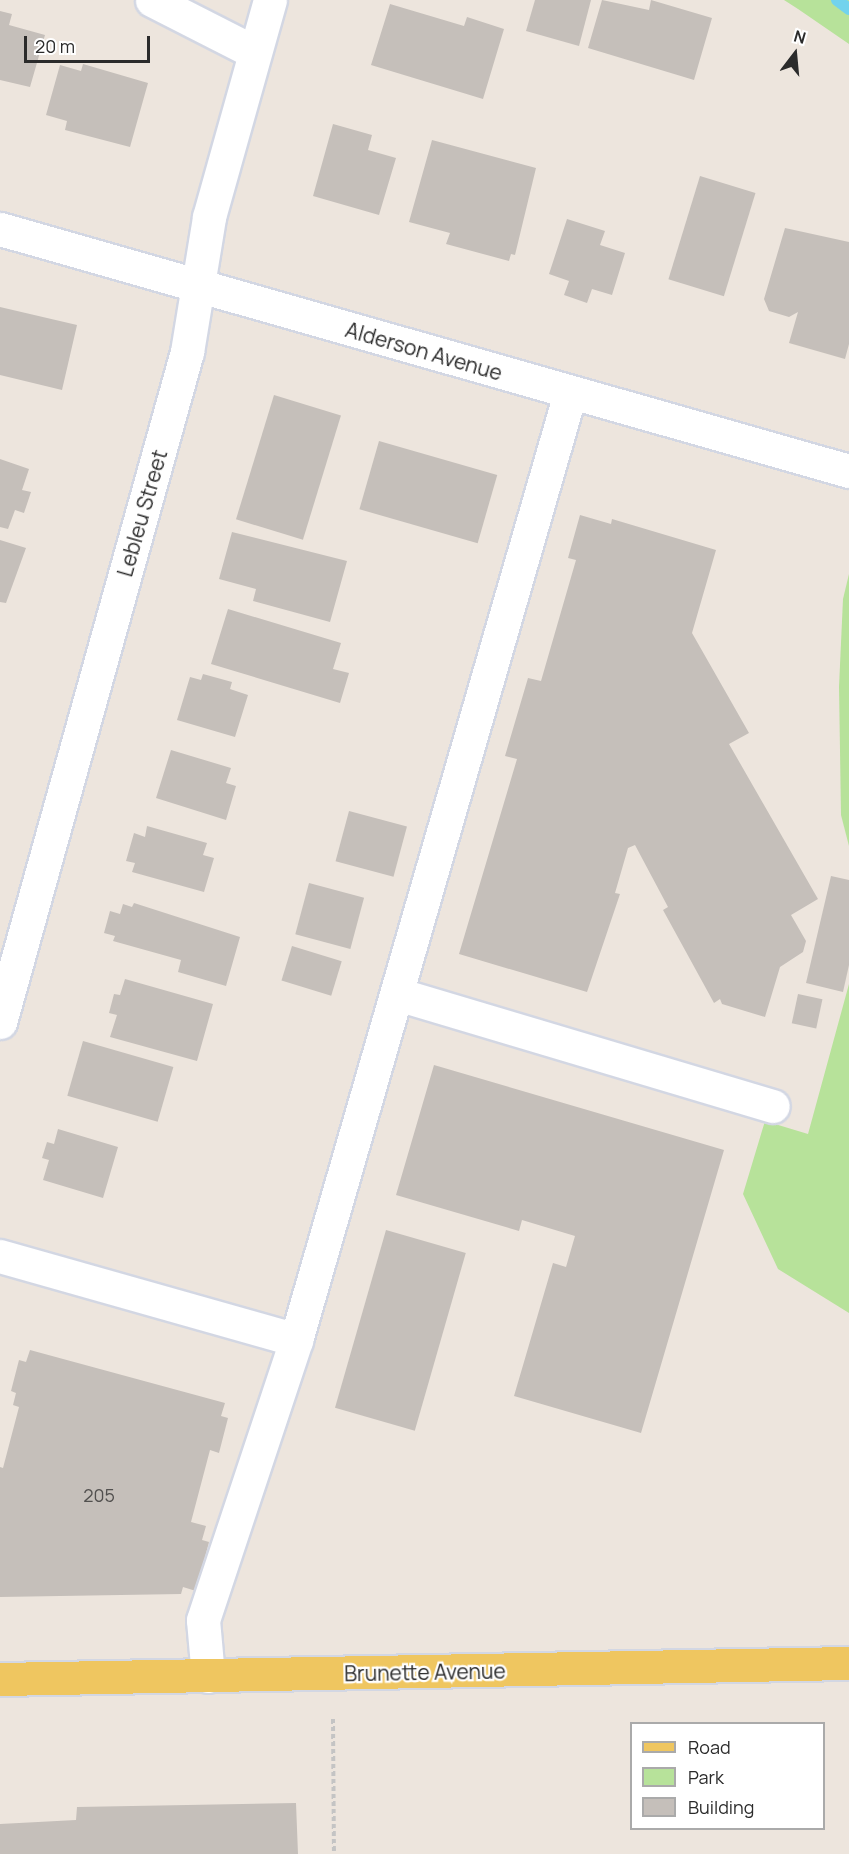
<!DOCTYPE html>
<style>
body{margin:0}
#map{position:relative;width:849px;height:1854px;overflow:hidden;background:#ede5dd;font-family:Manrope,sans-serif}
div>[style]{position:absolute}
.green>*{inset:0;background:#b7e29a}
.stream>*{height:12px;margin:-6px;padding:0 6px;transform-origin:6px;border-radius:6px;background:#72d3ed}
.building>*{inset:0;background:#c5bfba;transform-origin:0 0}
.path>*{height:4px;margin-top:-2px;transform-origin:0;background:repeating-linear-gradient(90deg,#c4c4c4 0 4.5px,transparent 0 7.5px)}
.roads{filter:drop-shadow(2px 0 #d3d7e3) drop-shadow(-2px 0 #d3d7e3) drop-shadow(0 2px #d3d7e3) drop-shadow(0 -2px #d3d7e3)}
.minor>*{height:33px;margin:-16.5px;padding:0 16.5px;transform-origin:16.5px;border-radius:16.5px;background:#fff}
.major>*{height:33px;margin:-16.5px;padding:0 16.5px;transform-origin:16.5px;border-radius:16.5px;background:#efc660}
span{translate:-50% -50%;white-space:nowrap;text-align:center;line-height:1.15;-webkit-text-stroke:4.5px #fff;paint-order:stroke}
.number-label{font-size:18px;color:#52504f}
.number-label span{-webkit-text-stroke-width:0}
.street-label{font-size:21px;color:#2b2b2b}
.legend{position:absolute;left:630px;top:1722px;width:195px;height:108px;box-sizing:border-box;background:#fff;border:2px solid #aaa;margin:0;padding:8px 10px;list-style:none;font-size:18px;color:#2b2b2b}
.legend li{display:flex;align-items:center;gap:12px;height:30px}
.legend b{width:30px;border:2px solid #aaa}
.north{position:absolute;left:765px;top:24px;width:60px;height:60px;-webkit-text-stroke:4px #fff;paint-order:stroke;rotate:16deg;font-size:16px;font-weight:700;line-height:24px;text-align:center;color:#2b2b2b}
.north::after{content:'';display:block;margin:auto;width:21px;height:27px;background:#2b2b2b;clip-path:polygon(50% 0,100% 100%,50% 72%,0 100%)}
.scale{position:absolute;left:24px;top:36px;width:126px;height:27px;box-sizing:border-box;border:3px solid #2b2b2b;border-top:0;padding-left:8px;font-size:18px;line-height:21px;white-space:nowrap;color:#2b2b2b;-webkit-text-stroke:4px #fff;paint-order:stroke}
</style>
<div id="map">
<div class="green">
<div style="clip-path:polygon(784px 0,849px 0,849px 44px,798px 9px)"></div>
<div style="clip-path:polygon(849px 574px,849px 846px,841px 815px,839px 687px,843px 599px)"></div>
<div style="clip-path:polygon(849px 984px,849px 1313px,778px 1269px,743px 1194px,765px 1121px,808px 1134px)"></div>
</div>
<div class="stream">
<div style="left:837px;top:0;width:15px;rotate:37deg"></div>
</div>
<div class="building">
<div style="clip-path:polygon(535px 0,591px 0,579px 46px,526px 31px)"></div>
<div style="clip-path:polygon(602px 0,649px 10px,651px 0,712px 18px,694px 80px,588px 48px)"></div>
<div style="clip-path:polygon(390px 4px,464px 26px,467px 17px,504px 29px,483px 99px,371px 65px)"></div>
<div style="clip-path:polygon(0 11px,12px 14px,9px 25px,45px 35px,30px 87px,0 80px)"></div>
<div style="clip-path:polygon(83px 64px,148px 83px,130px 147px,65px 130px,67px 121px,46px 115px,60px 65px,81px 71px)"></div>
<div style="clip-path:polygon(333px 124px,372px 135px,368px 150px,396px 158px,379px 215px,313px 196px)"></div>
<div style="clip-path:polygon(432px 140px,536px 168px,515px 255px,511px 254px,509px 261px,446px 244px,450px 233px,409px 222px)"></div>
<div style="left:700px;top:176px;width:58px;height:108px;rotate:17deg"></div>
<div style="clip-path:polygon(567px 219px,605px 231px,600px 245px,625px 253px,612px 295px,592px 289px,587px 303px,564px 295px,569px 281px,549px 274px)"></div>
<div style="clip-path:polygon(785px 228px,849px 242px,849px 344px,845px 359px,789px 343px,798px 312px,789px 317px,769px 311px,764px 299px)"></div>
<div style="clip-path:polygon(0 307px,77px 325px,62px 390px,0 375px)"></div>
<div style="left:274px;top:395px;width:70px;height:130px;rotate:17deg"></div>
<div style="left:379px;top:441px;width:123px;height:71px;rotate:16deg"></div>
<div style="clip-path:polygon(0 459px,29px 469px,22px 490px,31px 492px,24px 513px,15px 510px,8px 529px,0 527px)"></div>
<div style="clip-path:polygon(580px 515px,611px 524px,612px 519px,716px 550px,692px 633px,749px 733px,729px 744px,818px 899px,791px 915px,806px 941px,803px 952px,780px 967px,765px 1017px,722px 1004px,720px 999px,714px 1003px,663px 910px,668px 907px,635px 845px,628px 848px,615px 893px,620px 894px,587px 992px,459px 954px,517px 759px,505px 756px,528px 678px,541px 681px,576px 560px,568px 558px)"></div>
<div style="clip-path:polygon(232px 532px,347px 561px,330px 622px,253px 601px,256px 589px,219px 579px)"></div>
<div style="clip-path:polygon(0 540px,26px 548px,6px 603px,0 602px)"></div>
<div style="clip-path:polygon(228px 609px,341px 643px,333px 669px,349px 673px,340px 703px,211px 664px)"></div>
<div style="clip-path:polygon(203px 674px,232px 682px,230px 689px,248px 695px,235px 737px,177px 720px,190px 677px,201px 680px)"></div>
<div style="clip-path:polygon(171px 750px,231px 768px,226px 783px,236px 786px,226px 820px,156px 798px)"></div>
<div style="left:349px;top:811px;width:60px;height:52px;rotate:15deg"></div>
<div style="clip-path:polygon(147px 826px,207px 843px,203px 855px,214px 858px,204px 892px,132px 872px,135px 863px,126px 861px,134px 833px,145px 837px)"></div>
<div style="clip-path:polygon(831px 876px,849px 880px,849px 965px,843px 992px,806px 983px)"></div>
<div style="left:309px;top:883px;width:57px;height:53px;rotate:15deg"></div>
<div style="clip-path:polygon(134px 903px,240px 937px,226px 986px,178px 972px,181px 960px,113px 941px,115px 936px,104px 933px,110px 911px,120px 914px,123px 904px,132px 907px)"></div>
<div style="left:292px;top:946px;width:52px;height:36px;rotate:17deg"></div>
<div style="clip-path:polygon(125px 979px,213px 1004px,197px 1061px,110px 1037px,117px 1015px,109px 1013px,114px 994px,120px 995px)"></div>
<div style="left:798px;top:994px;width:25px;height:30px;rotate:12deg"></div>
<div style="left:83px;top:1041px;width:94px;height:57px;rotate:16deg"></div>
<div style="clip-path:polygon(434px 1065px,724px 1150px,641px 1433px,514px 1396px,553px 1263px,566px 1267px,575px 1236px,522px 1220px,519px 1231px,396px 1195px)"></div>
<div style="clip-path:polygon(58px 1129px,118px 1147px,103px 1198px,43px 1180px,49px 1160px,42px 1158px,47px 1142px,54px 1144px)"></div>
<div style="left:386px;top:1230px;width:83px;height:185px;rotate:16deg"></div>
<div style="clip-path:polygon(30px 1350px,225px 1403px,221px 1416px,228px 1418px,219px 1453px,210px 1450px,191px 1522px,206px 1526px,202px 1540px,209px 1542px,196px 1591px,183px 1587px,181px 1594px,0 1597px,0 1467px,3px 1468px,19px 1407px,13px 1405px,16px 1393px,11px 1391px,19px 1360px,26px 1362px)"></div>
<div style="clip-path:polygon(296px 1803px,298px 1854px,0 1854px,0 1824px,76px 1820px,77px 1807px)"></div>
</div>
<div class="path">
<div style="left:333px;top:1719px;width:135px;rotate:89.6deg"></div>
</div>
<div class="roads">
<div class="minor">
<div style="left:152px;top:0;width:114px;rotate:27deg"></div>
<div style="left:0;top:229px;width:883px;rotate:15.91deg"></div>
<div style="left:397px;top:994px;width:392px;rotate:16.6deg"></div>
<div style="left:0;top:1022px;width:696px;rotate:-74.41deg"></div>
<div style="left:187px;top:352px;width:137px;rotate:-80.7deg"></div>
<div style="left:209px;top:217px;width:225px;rotate:-74.3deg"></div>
<div style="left:0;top:1256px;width:308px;rotate:15.8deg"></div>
<div style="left:296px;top:1340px;width:986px;rotate:-73.86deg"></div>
<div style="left:208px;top:1676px;width:56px;rotate:-95.1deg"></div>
<div style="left:203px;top:1620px;width:295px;rotate:-71.6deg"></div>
</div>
<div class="major">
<div style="left:0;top:1679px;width:849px;rotate:-1.08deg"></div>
</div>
</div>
<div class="number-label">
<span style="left:99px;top:1495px">205</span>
</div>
<div class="street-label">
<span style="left:424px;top:351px;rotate:16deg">Alderson Avenue</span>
<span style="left:142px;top:513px;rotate:-74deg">Lebleu Street</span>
<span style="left:425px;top:1672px;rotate:-1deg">Brunette Avenue</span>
</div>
<ul class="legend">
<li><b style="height:8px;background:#efc660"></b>Road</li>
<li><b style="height:16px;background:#b7e29a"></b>Park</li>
<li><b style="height:16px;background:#c5bfba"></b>Building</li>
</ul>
<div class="north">N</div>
<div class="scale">20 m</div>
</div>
